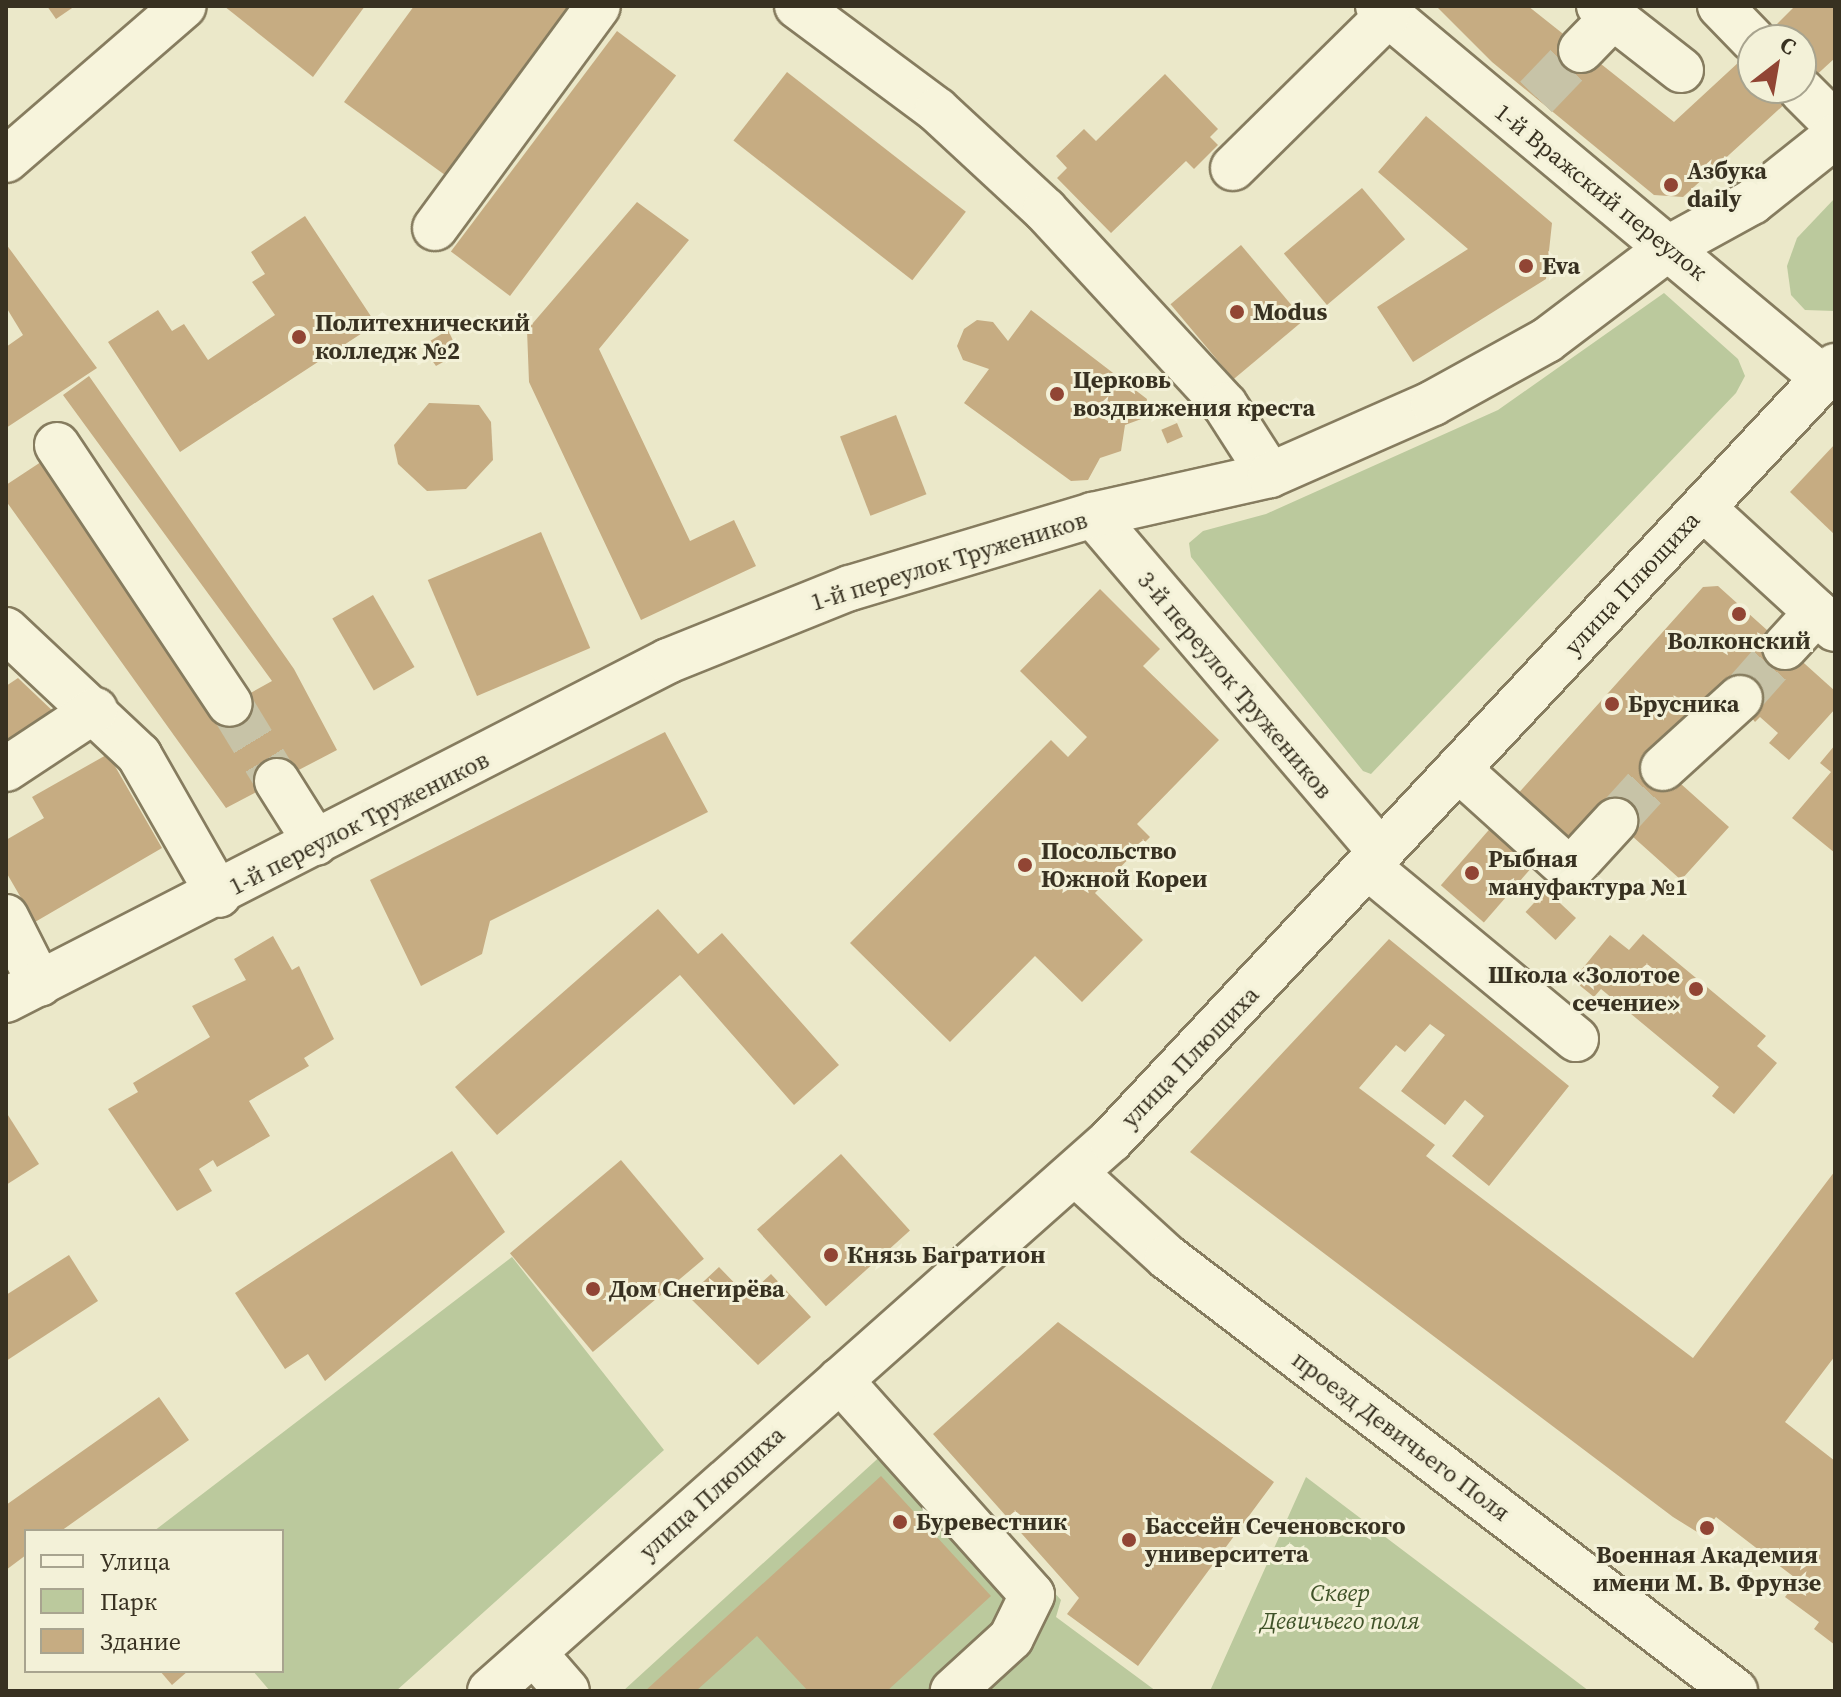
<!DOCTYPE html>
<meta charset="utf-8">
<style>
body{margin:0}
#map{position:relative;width:1841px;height:1697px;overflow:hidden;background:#ebe8c9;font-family:"Source Serif 4",serif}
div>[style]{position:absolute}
.green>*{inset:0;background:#bbc99d}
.building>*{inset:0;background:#c6ac82;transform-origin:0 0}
.minor-tunnel>*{height:44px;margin-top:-22px;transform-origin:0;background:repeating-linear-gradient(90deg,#c7c3a7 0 44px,transparent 0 66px)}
.roads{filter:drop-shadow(2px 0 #867c5f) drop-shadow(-2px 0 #867c5f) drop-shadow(0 2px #867c5f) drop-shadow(0 -2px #867c5f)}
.minor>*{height:44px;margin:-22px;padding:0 22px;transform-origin:22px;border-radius:22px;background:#f7f4dc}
.dots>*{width:22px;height:22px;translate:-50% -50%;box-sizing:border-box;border:4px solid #f3f1d8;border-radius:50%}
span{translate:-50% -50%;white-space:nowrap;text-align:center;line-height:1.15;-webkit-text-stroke:6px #f3f1d8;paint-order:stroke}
.poi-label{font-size:24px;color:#383121;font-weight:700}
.left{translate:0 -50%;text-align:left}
.right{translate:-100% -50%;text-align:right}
.street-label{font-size:24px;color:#383121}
.park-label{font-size:24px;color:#405329;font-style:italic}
.frame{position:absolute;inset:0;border:8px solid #383121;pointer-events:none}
.legend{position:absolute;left:24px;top:1529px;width:260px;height:144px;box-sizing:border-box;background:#f3f1d8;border:2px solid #a8a48f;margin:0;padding:10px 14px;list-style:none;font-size:24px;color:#383121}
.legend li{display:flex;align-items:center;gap:16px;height:40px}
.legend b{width:40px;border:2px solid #a8a48f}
.north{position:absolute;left:1737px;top:24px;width:80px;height:80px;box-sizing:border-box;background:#f3f1d8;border:2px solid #a8a48f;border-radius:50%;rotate:31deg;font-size:22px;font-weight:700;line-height:32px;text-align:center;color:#383121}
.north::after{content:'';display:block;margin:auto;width:28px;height:36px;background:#914534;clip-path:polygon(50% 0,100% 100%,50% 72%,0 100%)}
</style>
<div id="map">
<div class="green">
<div style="clip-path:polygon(1835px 198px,1835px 311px,1805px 310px,1791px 295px,1787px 266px,1797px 238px)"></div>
<div style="clip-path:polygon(1664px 293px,1738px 359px,1745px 376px,1736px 393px,1371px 774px,1363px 771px,1191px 557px,1189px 543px,1203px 531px,1266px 514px,1498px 410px)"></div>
<div style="clip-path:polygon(512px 1257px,664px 1450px,396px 1691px,270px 1691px,253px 1671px,282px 1671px,282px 1531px,154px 1531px)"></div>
<div style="clip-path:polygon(908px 1431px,1061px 1600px,1056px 1617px,1156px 1691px,623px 1691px)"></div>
<div style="clip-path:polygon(1306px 1477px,1343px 1505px,1589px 1691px,1210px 1691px)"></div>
</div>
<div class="building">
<div style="clip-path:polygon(47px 6px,75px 6px,56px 19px)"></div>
<div style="clip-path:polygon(224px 6px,365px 6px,313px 77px)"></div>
<div style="clip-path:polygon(414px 6px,569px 6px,445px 175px,344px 102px)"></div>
<div style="clip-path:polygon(1436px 6px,1528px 6px,1674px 122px,1753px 49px,1753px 88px,1801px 88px,1801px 40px,1761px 40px,1795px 6px,1835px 6px,1835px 58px,1683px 197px,1654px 195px,1492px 62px)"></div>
<div style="left:617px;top:31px;width:74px;height:276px;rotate:37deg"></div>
<div style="left:787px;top:72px;width:227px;height:87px;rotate:38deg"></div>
<div style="clip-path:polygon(1165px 74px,1218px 129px,1210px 137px,1218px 145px,1194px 169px,1186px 161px,1111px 233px,1057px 178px,1067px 168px,1056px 156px,1084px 129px,1096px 141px)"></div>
<div style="clip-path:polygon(1426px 116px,1552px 223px,1546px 279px,1413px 362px,1377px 307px,1468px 249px,1378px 172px)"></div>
<div style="left:1362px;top:188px;width:67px;height:102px;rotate:50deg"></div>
<div style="clip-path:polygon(637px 202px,689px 240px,599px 349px,690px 541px,734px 520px,756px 566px,641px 620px,529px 382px,527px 330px)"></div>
<div style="clip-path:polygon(305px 216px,376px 324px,180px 452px,108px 342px,158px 310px,172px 331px,184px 324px,208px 360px,275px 315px,252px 282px,265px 274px,251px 252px)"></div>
<div style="clip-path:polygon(6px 244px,97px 368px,6px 428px,6px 347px,23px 335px,6px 307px)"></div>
<div style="left:1241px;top:245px;width:98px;height:92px;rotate:50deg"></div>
<div style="clip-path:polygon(1031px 310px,1147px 399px,1144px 418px,1125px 425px,1121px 451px,1100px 458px,1088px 480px,1071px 481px,964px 403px,989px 369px,963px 360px,957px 346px,964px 329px,977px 320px,993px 322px,1008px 341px)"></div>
<div style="clip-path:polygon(448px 330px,459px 353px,436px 366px,422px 346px)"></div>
<div style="clip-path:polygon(89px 376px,294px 669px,337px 750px,226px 808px,6px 501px,6px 485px,50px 456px,220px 710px,272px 681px,63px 395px)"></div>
<div style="clip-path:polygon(429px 403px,479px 405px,491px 422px,493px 460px,466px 489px,427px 491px,398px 464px,394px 445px)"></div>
<div style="left:896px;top:415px;width:85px;height:60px;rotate:69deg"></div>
<div style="left:1177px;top:423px;width:15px;height:17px;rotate:67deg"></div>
<div style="clip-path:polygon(1835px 444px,1835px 535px,1790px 492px)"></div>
<div style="left:541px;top:532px;width:126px;height:123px;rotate:67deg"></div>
<div style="clip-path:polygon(1718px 586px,1835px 691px,1835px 709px,1789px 760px,1769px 743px,1778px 733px,1760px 717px,1755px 722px,1729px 688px,1713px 690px,1652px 758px,1729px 827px,1681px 880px,1602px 809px,1569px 845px,1515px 797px,1703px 587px)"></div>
<div style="clip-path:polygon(1100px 589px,1160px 649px,1143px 666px,1219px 740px,1137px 824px,1150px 837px,1095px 893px,1143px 940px,1082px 1002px,1035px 956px,950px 1042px,850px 943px,1051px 740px,1068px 757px,1087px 737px,1020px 671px)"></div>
<div style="left:373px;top:595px;width:83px;height:47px;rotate:60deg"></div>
<div style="clip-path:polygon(18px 678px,57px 715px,6px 748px,6px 686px)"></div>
<div style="clip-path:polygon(665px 732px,708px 812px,490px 921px,482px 954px,421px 986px,370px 880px)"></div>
<div style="clip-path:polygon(1835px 745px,1835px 853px,1792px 818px,1831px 772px,1820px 763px)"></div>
<div style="clip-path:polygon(108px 754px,162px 848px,35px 922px,6px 872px,6px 840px,44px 818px,32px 797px)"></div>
<div style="left:1494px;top:824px;width:57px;height:81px;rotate:41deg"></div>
<div style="left:1546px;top:890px;width:41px;height:30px;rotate:43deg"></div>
<div style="clip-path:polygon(658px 909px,698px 954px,722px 933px,839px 1065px,794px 1105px,680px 975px,497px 1135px,455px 1087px)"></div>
<div style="clip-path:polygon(1643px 934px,1766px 1036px,1757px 1046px,1777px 1063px,1734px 1114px,1712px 1096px,1719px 1087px,1601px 989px,1594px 997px,1573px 980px,1610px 935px,1629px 950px)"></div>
<div style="clip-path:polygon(273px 936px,292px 970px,299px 966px,334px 1039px,304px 1058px,309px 1066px,249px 1101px,270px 1136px,217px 1167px,213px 1160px,199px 1169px,212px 1191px,177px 1211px,108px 1109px,138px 1092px,133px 1083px,210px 1037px,192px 1006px,246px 980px,234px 959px)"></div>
<div style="clip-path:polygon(1389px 939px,1569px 1086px,1489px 1186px,1452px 1156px,1484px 1116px,1465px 1100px,1445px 1125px,1401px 1091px,1445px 1035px,1430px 1024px,1405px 1052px,1396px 1045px,1359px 1088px,1435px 1145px,1426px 1156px,1693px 1358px,1835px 1171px,1835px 1356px,1785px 1422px,1835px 1461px,1835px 1645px,1814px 1629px,1819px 1622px,1785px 1597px,1798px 1580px,1716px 1517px,1702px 1535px,1673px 1517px,1190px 1152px)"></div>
<div style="clip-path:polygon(6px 1112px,39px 1164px,6px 1185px)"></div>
<div style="clip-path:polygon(452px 1151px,505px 1232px,325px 1381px,308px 1354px,285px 1369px,235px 1293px)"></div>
<div style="left:841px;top:1154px;width:103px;height:113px;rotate:48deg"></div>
<div style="left:621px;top:1160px;width:129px;height:145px;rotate:50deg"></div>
<div style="clip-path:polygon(69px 1255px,98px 1301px,6px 1361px,6px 1295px)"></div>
<div style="clip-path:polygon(719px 1267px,747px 1296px,771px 1274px,811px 1317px,758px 1365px,688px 1296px)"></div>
<div style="clip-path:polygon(1058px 1322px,1274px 1482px,1138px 1666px,1067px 1614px,1079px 1598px,933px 1434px)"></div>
<div style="clip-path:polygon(159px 1397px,189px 1440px,61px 1531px,26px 1531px,26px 1555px,6px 1570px,6px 1505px)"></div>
<div style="clip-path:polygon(881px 1476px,991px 1596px,887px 1691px,808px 1691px,757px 1636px,696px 1691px,645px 1691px)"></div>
<div style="clip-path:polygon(160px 1671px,188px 1671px,172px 1685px)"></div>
</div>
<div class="minor-tunnel">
<div style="left:1536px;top:97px;width:65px;rotate:-46.2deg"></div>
<div style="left:1740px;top:698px;width:68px;rotate:-48.6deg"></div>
<div style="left:230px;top:704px;width:90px;rotate:58.6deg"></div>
<div style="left:1615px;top:821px;width:72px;rotate:-47.8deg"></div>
</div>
<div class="roads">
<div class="minor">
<div style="left:797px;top:6px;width:174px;rotate:36.6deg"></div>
<div style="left:937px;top:110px;width:147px;rotate:42.8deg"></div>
<div style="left:1045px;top:210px;width:265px;rotate:47.3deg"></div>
<div style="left:1225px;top:405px;width:83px;rotate:57.3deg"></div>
<div style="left:1378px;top:6px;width:580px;rotate:39.89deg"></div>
<div style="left:1599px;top:6px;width:104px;rotate:38deg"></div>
<div style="left:1720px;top:6px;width:47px;rotate:45.9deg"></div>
<div style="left:1581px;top:50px;width:46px;rotate:-45.9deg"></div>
<div style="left:1802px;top:91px;width:47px;rotate:45deg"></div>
<div style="left:6px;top:160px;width:235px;rotate:-40.9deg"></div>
<div style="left:1233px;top:168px;width:216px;rotate:-44.6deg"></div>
<div style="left:435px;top:228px;width:275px;rotate:-53.7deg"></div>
<div style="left:57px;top:445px;width:311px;rotate:56.3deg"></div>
<div style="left:1703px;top:508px;width:179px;rotate:42.5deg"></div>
<div style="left:1093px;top:515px;width:443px;rotate:49.5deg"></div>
<div style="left:6px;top:630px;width:183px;rotate:43.2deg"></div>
<div style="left:139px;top:755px;width:161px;rotate:60.3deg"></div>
<div style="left:1785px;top:647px;width:47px;rotate:-47.6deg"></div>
<div style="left:1663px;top:768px;width:104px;rotate:-42.3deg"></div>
<div style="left:6px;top:769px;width:107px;rotate:-33.5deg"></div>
<div style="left:1458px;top:769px;width:151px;rotate:42deg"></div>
<div style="left:1570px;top:870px;width:67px;rotate:-47.4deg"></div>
<div style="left:277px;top:781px;width:73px;rotate:57.8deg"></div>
<div style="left:1368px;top:867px;width:270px;rotate:39.6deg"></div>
<div style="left:6px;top:917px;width:75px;rotate:63.1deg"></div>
<div style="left:6px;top:1000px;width:744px;rotate:-27.12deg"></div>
<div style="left:668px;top:661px;width:196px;rotate:-21.9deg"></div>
<div style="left:850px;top:588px;width:254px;rotate:-16.7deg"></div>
<div style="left:1093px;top:515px;width:181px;rotate:-12.7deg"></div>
<div style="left:1270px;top:475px;width:178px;rotate:-23.8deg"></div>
<div style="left:1433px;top:403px;width:130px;rotate:-28.9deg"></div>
<div style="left:1547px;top:340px;width:154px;rotate:-37.1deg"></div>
<div style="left:1670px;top:247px;width:94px;rotate:-28.8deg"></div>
<div style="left:1752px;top:202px;width:106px;rotate:-38.5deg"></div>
<div style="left:1075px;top:1173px;width:125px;rotate:42.4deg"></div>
<div style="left:1167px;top:1257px;width:715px;rotate:37.38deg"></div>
<div style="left:840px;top:1380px;width:288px;rotate:48.2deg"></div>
<div style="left:1032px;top:1595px;width:48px;rotate:116deg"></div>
<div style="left:1011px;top:1638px;width:79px;rotate:137.6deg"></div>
<div style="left:534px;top:1653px;width:50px;rotate:49deg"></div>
<div style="left:490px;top:1691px;width:830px;rotate:-41.58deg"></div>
<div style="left:1111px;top:1140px;width:1060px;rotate:-46.91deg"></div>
</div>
</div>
<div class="dots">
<div style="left:1671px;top:185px;background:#914534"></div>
<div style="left:1526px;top:266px;background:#914534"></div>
<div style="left:1237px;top:312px;background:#914534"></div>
<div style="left:299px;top:337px;background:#914534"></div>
<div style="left:1057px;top:394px;background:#914534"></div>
<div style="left:1739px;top:614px;background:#914534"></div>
<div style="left:1612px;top:704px;background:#914534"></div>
<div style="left:1025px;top:865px;background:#914534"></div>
<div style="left:1472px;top:873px;background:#914534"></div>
<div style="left:1696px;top:989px;background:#914534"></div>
<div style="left:831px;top:1255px;background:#914534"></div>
<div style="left:593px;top:1289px;background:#914534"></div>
<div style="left:900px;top:1522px;background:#914534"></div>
<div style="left:1707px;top:1528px;background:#914534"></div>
<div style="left:1129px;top:1540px;background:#914534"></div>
</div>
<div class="poi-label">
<span class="left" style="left:1687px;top:185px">Азбука<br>daily</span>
<span class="left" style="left:1542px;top:266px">Eva</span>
<span class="left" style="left:1253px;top:312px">Modus</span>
<span class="left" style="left:315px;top:337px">Политехнический<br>колледж №2</span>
<span class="left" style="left:1073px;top:394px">Церковь<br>воздвижения креста</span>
<span style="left:1739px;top:641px">Волконский</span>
<span class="left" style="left:1628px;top:704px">Брусника</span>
<span class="left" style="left:1041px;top:865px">Посольство<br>Южной Кореи</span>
<span class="left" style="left:1488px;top:873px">Рыбная<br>мануфактура №1</span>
<span class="right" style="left:1680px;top:989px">Школа «Золотое<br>сечение»</span>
<span class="left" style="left:847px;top:1255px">Князь Багратион</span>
<span class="left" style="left:609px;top:1289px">Дом Снегирёва</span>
<span class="left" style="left:916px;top:1522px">Буревестник</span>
<span class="left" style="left:1145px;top:1540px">Бассейн Сеченовского<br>университета</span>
<span style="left:1707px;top:1569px">Военная Академия<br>имени М. В. Фрунзе</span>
</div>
<div class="street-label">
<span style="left:1601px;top:192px;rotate:39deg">1-й Вражский переулок</span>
<span style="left:949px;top:561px;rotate:-17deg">1-й переулок Тружеников</span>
<span style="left:1632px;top:583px;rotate:-47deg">улица Плющиха</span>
<span style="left:1235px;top:685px;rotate:50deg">3-й переулок Тружеников</span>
<span style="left:359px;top:823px;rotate:-27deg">1-й переулок Тружеников</span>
<span style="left:1190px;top:1057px;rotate:-46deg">улица Плющиха</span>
<span style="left:1401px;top:1436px;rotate:37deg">проезд Девичьего Поля</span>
<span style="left:712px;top:1493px;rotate:-42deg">улица Плющиха</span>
</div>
<div class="park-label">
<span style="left:1340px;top:1607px">Сквер<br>Девичьего поля</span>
</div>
<div class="frame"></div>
<ul class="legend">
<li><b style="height:10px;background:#f7f4dc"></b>Улица</li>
<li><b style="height:22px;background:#bbc99d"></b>Парк</li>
<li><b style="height:22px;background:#c6ac82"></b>Здание</li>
</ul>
<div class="north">С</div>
</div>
